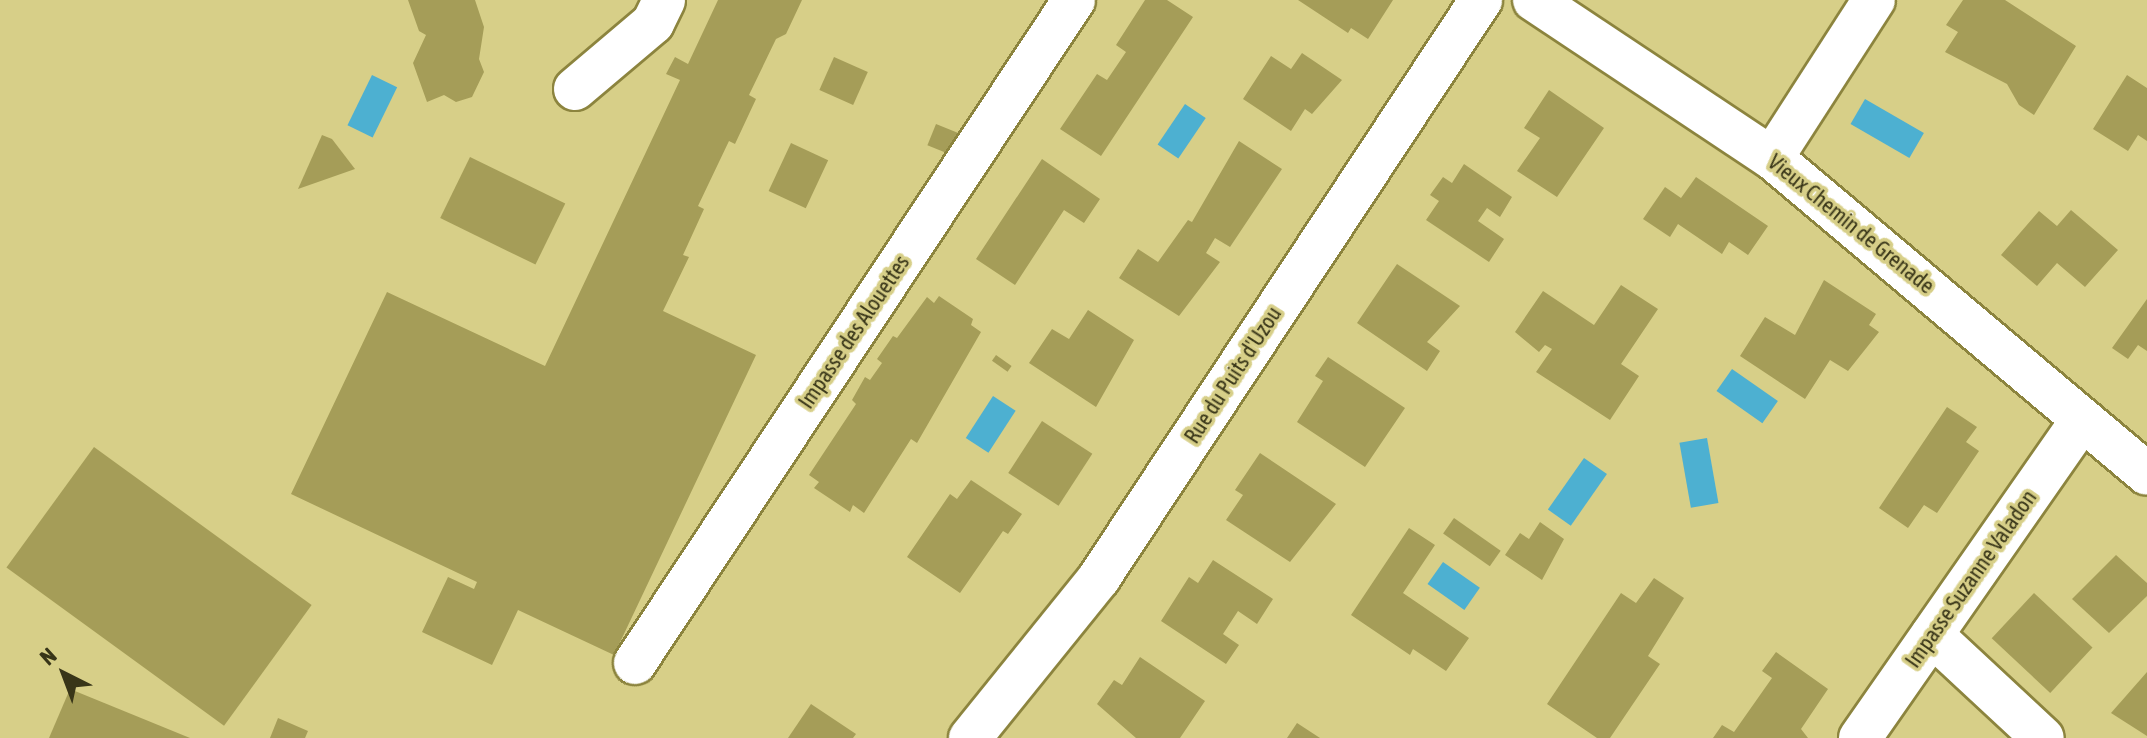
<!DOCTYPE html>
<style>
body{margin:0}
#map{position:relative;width:2147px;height:738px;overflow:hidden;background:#d7cf88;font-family:"Asap Condensed",sans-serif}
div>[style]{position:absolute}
.water>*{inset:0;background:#4db0d1;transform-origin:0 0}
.building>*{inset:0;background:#a59d58;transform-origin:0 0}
.roads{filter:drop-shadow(2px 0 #8c843e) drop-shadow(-2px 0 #8c843e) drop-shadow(0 2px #8c843e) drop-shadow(0 -2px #8c843e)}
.street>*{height:42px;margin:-21px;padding:0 21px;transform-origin:21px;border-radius:21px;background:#fff}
span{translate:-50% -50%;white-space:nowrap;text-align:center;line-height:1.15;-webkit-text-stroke:7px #d7cf88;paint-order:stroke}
.street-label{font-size:22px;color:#383518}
.north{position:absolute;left:24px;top:634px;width:80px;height:80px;-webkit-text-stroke:6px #d7cf88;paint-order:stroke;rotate:318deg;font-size:22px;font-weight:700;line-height:32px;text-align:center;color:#383518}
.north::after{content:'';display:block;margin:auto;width:28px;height:36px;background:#383518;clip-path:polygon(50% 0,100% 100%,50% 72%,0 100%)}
</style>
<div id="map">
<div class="water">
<div style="left:372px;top:75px;width:28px;height:56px;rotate:26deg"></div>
<div style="left:1865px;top:99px;width:68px;height:29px;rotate:30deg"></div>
<div style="left:1185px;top:104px;width:25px;height:49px;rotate:34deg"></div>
<div style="left:1732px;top:369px;width:56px;height:27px;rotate:35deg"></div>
<div style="left:993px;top:396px;width:27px;height:50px;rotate:33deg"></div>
<div style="left:1707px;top:438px;width:66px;height:28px;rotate:80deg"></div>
<div style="left:1584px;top:458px;width:28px;height:63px;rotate:35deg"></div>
<div style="left:1443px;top:562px;width:45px;height:27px;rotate:35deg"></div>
</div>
<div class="building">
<div style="clip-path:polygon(408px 0,475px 0,484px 27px,479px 59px,484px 72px,472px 97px,456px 102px,444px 95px,427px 102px,413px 63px,426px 35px,419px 31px)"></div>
<div style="clip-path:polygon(718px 0,802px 0,786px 34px,776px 39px,749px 95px,756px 99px,735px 144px,729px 141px,698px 206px,704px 209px,683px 255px,689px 257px,663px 311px,756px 355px,614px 655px,518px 610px,492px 665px,422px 632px,448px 577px,474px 589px,477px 582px,291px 494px,387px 292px,545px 366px,680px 80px,666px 74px,675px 57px,688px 64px)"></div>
<div style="clip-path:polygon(1145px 0,1167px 0,1193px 17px,1101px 156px,1060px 129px,1097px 74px,1107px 80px,1126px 52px,1116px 45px)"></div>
<div style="clip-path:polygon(1298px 0,1393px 0,1368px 39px,1351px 28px,1348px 33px)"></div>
<div style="clip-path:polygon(1963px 0,2005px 0,2076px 46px,2034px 115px,2019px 105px,2007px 84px,1945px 52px,1958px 32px,1946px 25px)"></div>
<div style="clip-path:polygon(1302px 53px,1342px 80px,1312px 114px,1305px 109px,1291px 131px,1243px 99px,1271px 56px,1291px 69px)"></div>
<div style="left:834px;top:57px;width:37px;height:36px;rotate:24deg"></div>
<div style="clip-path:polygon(2127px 75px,2147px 88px,2147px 141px,2138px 135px,2128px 151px,2093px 129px)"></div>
<div style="clip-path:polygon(1549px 90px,1604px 128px,1557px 197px,1517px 171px,1540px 138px,1524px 128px)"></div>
<div style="left:936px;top:124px;width:24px;height:23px;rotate:22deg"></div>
<div style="clip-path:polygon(322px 135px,332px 139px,355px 169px,298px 189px)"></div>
<div style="clip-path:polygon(1239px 141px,1282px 169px,1230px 247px,1215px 238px,1206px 253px,1220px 262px,1179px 316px,1119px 278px,1138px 249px,1158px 262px,1188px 220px,1192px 222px)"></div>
<div style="left:791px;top:143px;width:41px;height:53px;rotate:25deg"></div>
<div style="left:470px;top:157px;width:106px;height:68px;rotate:26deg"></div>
<div style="clip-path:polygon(1042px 159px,1100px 199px,1084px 223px,1064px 210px,1015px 285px,976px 259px)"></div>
<div style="clip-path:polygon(1464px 164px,1512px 197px,1500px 217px,1487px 208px,1478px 221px,1504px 239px,1489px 262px,1426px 220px,1439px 201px,1430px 195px,1443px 177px,1452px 183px)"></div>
<div style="clip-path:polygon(1696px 177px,1768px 226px,1748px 255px,1729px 242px,1722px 254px,1678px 224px,1670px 237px,1643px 219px,1665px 187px,1681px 198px)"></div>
<div style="clip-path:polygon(2071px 210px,2118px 250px,2085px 287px,2057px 263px,2037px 286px,2001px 255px,2039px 211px,2057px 226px)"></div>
<div style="clip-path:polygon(1397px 264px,1460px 306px,1427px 342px,1440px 351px,1427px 371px,1357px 323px)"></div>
<div style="clip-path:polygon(1824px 280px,1876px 314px,1869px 325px,1879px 332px,1848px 371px,1830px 360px,1805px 399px,1740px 356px,1765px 317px,1795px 335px)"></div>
<div style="clip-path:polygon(1621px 285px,1658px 309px,1621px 364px,1639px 376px,1610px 420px,1536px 372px,1552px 349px,1545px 345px,1539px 352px,1515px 332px,1543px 291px,1594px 325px)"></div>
<div style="clip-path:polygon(939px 296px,973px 319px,971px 325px,981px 332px,917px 443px,911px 439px,864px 513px,853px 505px,850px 512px,814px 488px,819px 482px,809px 475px,856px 404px,852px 400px,865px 377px,870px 380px,882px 363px,877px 359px,893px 336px,897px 338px,927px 297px,934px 303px)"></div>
<div style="clip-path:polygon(2147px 299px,2147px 351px,2138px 345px,2128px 359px,2112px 348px)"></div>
<div style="clip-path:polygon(1088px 310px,1134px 340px,1096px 407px,1029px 363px,1052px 329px,1069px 339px)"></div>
<div style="left:996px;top:355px;width:19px;height:7px;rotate:35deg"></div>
<div style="clip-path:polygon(1328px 357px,1405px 408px,1365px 467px,1297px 422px,1323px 381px,1315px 376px)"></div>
<div style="clip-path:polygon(1947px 407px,1977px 427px,1966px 442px,1979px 451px,1937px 513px,1924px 505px,1908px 528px,1879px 508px)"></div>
<div style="left:1042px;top:421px;width:60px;height:62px;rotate:33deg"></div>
<div style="left:94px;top:447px;width:269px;height:149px;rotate:36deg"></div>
<div style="clip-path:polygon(1260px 453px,1336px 504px,1290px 562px,1226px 520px,1243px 495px,1235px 490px)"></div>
<div style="clip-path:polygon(971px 480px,1022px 514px,1008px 534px,1003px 531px,960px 593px,907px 557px,950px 494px,957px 499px)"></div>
<div style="left:1454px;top:518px;width:57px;height:19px;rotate:35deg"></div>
<div style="clip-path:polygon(1540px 522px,1564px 539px,1542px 580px,1505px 555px,1520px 533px,1529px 539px)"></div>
<div style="clip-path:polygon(1409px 528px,1435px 545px,1403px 593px,1469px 638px,1446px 671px,1413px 649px,1410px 655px,1351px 615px)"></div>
<div style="clip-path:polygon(2116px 555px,2147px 583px,2147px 596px,2109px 633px,2072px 599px)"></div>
<div style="clip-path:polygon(1213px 560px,1273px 599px,1257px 624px,1238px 611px,1223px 634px,1239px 645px,1226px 664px,1161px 621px,1189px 577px,1198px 583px)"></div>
<div style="clip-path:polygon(1654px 578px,1684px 598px,1648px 656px,1660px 664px,1610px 738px,1597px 738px,1547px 704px,1621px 593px,1636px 603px)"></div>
<div style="left:2034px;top:593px;width:80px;height:62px;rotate:43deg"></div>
<div style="clip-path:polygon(1776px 652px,1828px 689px,1801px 729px,1808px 738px,1713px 738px,1722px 725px,1734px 732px,1772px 678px,1762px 671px)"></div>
<div style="clip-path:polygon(1140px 657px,1205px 701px,1180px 738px,1136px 738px,1097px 704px,1114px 680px,1122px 685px)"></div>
<div style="clip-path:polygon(2147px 672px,2147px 736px,2111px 713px)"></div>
<div style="clip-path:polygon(70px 689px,190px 738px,49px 738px)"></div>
<div style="clip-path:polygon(811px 704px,856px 734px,853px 738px,788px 738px)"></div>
<div style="clip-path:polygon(278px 718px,308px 731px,305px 738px,270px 738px)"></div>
<div style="clip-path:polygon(1297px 723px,1320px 738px,1287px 738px)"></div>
</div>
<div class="roads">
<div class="street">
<div style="left:1534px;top:0;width:286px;rotate:33.6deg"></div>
<div style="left:1772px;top:158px;width:490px;rotate:40.1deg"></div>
<div style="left:575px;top:89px;width:102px;rotate:-40.2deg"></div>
<div style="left:653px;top:23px;width:25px;rotate:-64deg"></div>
<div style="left:1772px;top:158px;width:188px;rotate:-57.2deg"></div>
<div style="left:1932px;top:635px;width:151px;rotate:42.9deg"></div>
<div style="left:635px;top:663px;width:795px;rotate:-56.49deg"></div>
<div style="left:970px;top:738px;width:206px;rotate:-51.1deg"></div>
<div style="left:1099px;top:578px;width:693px;rotate:-56.54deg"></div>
<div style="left:1860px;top:738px;width:388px;rotate:-55.1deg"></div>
</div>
</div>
<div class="street-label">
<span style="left:1851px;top:224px;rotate:39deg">Vieux Chemin de Grenade</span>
<span style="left:854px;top:332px;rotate:-56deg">Impasse des Alouettes</span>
<span style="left:1233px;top:375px;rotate:-57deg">Rue du Puits d'Uzou</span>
<span style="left:1971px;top:579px;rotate:-55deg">Impasse Suzanne Valadon</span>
</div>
<div class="north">N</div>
</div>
